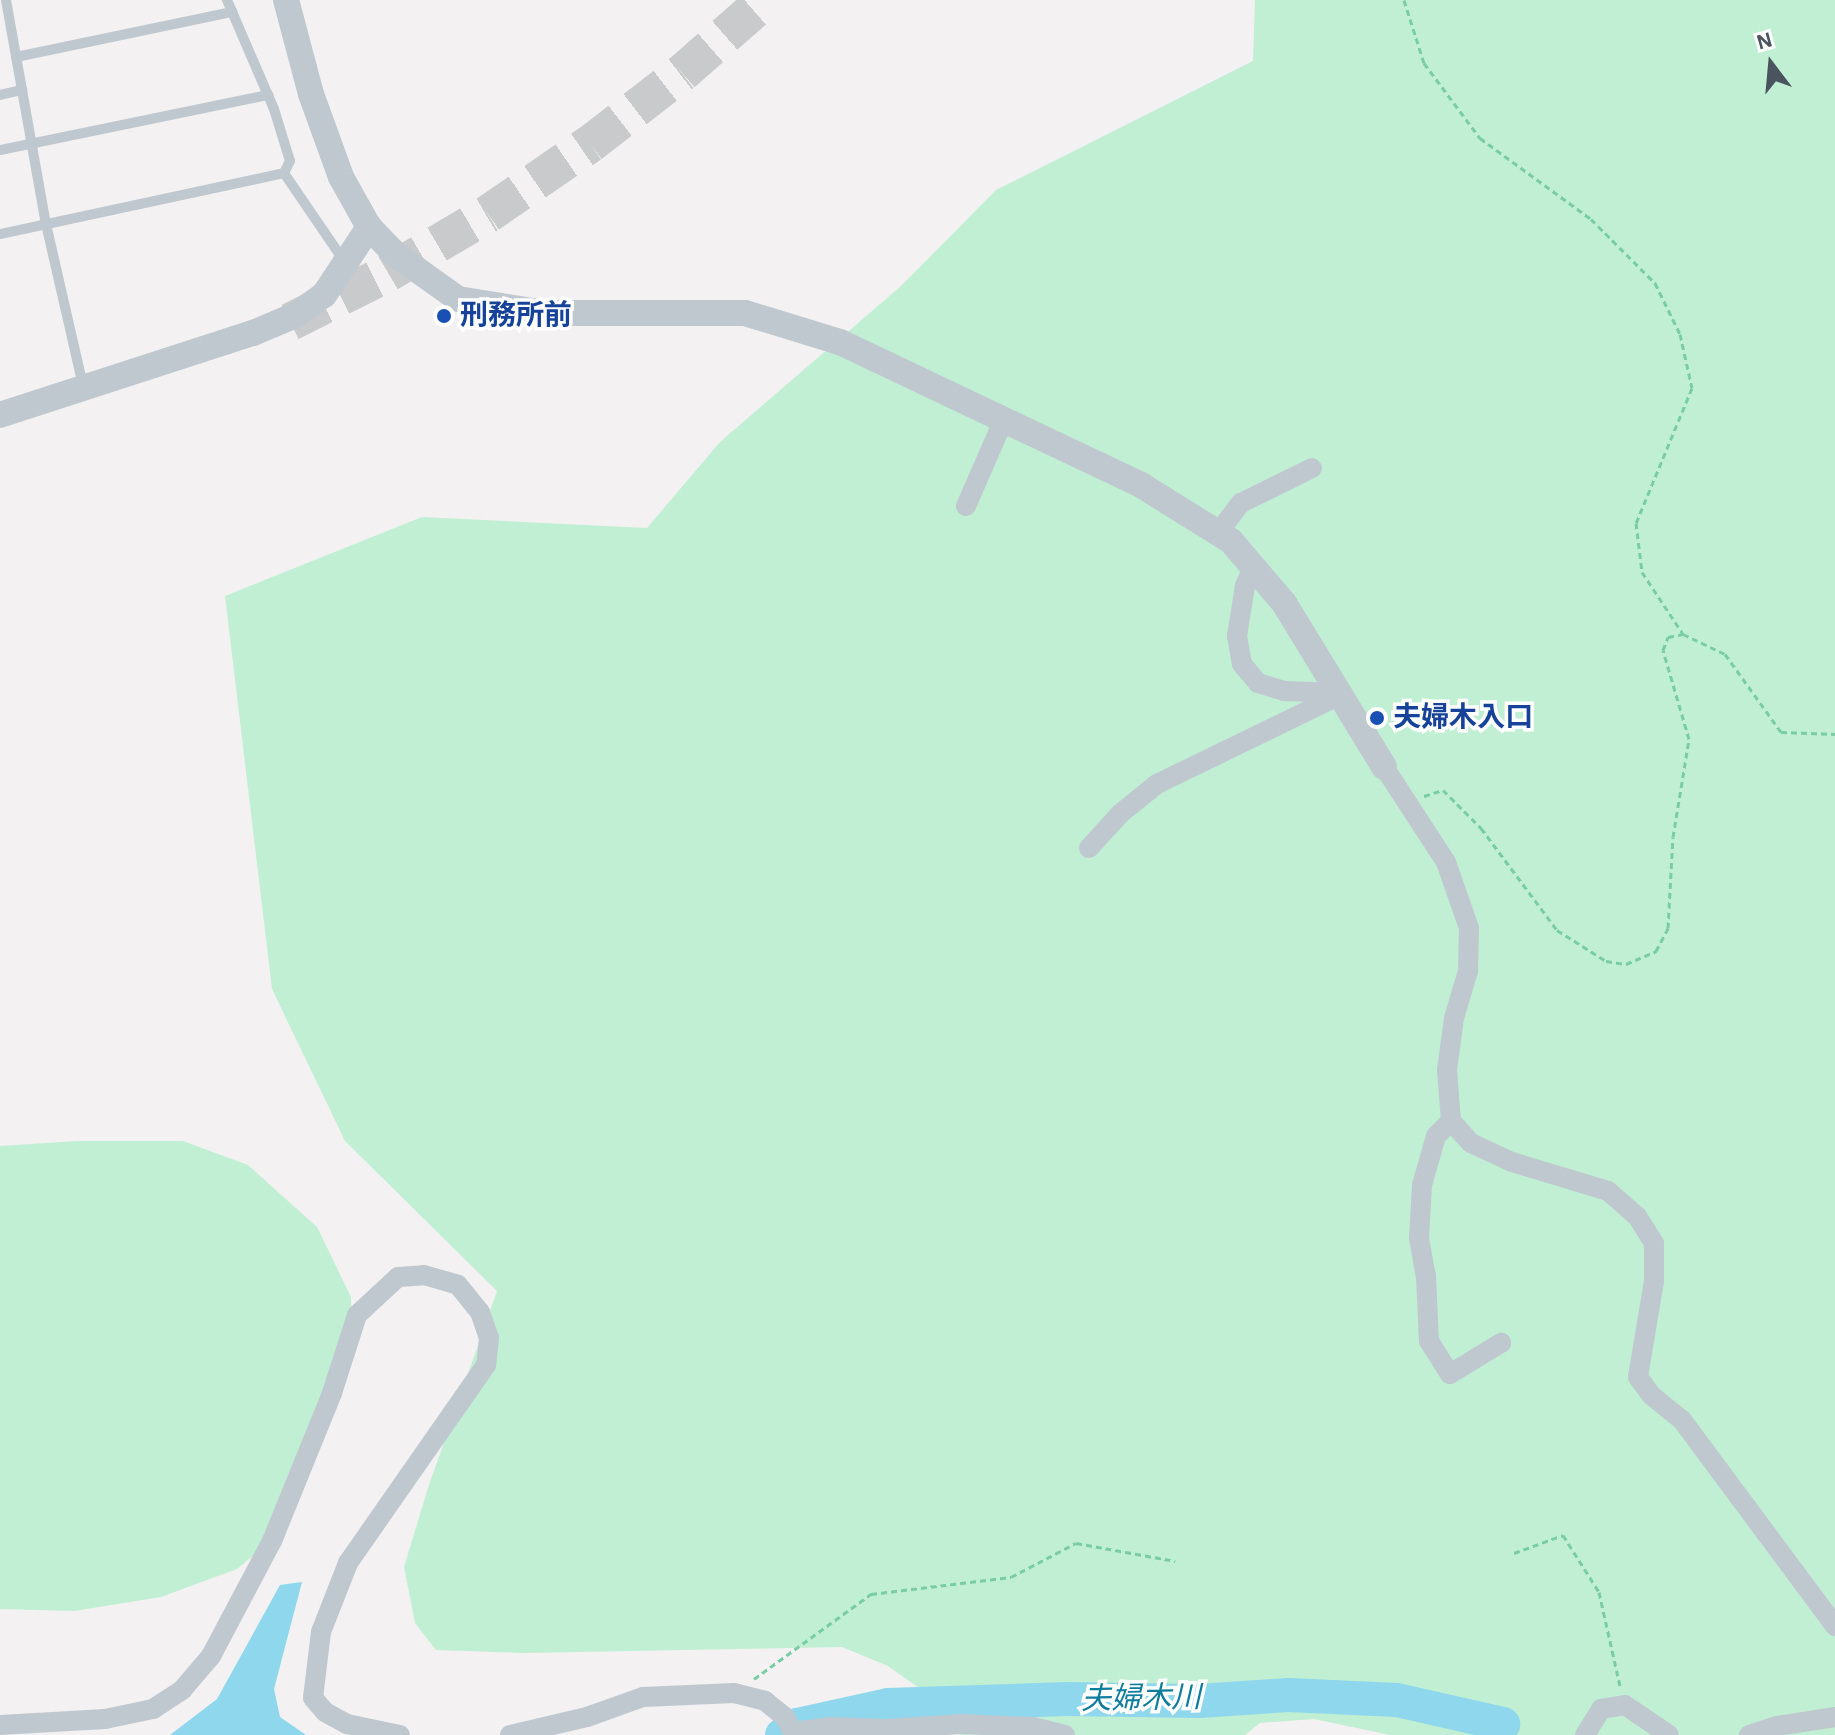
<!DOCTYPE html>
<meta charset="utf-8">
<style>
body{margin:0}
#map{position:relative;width:1835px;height:1735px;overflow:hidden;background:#f3f1f1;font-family:"Alegreya Sans","Noto Sans JP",sans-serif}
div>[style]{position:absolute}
.green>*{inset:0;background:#c1efd4}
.water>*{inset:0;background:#8ed7ec}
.river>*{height:34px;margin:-17px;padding:0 17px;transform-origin:17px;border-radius:17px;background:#8ed7ec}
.motorway-tunnel>*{height:38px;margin-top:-19px;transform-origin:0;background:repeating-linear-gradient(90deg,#c8cacc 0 38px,transparent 0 57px)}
.path>*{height:3px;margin-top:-1.5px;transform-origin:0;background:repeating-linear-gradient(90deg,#79cda5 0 6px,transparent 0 10px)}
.service>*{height:10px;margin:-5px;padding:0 5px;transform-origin:5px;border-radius:5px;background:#bfc8cf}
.minor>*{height:20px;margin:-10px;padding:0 10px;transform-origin:10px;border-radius:10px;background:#bfc8cf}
.tertiary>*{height:26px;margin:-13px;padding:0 13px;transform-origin:13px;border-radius:13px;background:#bfc8cf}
.dots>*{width:22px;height:22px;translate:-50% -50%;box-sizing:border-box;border:4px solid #fff;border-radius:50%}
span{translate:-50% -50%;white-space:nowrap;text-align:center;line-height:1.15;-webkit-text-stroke:7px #fff;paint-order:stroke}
.transit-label{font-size:28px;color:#164399;font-weight:700}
.left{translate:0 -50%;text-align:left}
.water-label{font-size:30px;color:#0e7d9d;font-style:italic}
.north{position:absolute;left:1731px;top:24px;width:80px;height:80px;-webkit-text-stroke:6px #fff;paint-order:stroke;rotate:344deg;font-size:22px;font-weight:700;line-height:32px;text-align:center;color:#49545e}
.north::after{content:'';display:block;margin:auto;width:28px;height:36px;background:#49545e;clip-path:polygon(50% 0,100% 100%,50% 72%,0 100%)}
</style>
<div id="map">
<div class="green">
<div style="clip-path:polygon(1255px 0,1835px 0,1835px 1735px,1390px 1735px,1314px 1719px,1260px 1723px,1245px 1735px,960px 1735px,939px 1702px,888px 1666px,842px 1647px,524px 1653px,436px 1650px,415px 1623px,404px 1567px,428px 1488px,497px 1291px,345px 1141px,272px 989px,225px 596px,422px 517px,647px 528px,720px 442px,901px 286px,996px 190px,1253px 61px)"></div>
<div style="clip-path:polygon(77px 1141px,183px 1141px,248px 1165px,317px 1227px,351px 1297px,352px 1355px,267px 1544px,237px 1569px,161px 1597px,74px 1611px,0 1609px,0 1146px)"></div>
</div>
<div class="water">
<div style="clip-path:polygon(302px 1582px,274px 1689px,280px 1717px,306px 1735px,170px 1735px,217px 1699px,280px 1585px)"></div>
</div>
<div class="river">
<div style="left:782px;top:1735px;width:18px;rotate:-34deg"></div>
<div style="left:797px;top:1725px;width:93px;rotate:-12.4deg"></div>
<div style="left:888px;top:1705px;width:179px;rotate:-1.9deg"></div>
<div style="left:1067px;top:1699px;width:132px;rotate:0.9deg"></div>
<div style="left:1199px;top:1701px;width:90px;rotate:-3.8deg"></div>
<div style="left:1289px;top:1695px;width:108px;rotate:2.7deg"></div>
<div style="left:1397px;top:1700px;width:109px;rotate:12.8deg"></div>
</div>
<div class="motorway-tunnel">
<div style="left:290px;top:322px;width:110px;rotate:-26.6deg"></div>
<div style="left:388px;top:273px;width:116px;rotate:-30.5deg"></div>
<div style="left:488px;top:214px;width:124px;rotate:-34.5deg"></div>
<div style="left:590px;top:144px;width:116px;rotate:-37.7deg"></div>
<div style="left:682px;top:73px;width:111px;rotate:-41.3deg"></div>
</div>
<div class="path">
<div style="left:1404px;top:0;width:66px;rotate:72.4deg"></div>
<div style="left:1424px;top:63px;width:94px;rotate:53.3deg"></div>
<div style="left:1480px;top:138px;width:137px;rotate:36.1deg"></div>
<div style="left:1591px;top:219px;width:91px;rotate:45deg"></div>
<div style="left:1655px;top:283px;width:57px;rotate:63.9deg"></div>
<div style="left:1680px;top:334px;width:55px;rotate:77.5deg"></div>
<div style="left:1692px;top:388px;width:146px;rotate:112.5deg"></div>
<div style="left:1636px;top:523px;width:49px;rotate:83deg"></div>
<div style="left:1642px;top:572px;width:74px;rotate:56.5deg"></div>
<div style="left:1683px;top:634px;width:47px;rotate:25.5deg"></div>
<div style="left:1725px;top:654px;width:96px;rotate:54.3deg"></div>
<div style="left:1781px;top:732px;width:54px;rotate:2.1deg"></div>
<div style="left:1424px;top:796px;width:20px;rotate:-18deg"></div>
<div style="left:1443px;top:790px;width:54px;rotate:45deg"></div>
<div style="left:1481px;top:828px;width:127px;rotate:53.3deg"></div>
<div style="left:1557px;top:930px;width:58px;rotate:32.3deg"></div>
<div style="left:1606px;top:961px;width:20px;rotate:9deg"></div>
<div style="left:1626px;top:964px;width:33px;rotate:-23deg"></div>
<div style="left:1656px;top:951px;width:26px;rotate:-62deg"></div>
<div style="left:1668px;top:928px;width:91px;rotate:-86.9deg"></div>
<div style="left:1673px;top:837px;width:99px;rotate:-80.7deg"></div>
<div style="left:1689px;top:739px;width:93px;rotate:-106.3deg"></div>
<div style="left:1663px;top:650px;width:14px;rotate:-69deg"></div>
<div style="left:1668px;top:637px;width:15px;rotate:-11deg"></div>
<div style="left:1514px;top:1553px;width:52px;rotate:-20.2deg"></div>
<div style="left:1563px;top:1535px;width:67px;rotate:57.7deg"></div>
<div style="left:1599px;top:1592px;width:96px;rotate:77.4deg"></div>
<div style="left:754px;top:1679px;width:145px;rotate:-36deg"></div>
<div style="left:871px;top:1594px;width:141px;rotate:-6.9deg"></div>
<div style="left:1011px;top:1577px;width:73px;rotate:-27.6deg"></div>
<div style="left:1076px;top:1543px;width:101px;rotate:10.3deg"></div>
</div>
<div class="service">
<div style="left:6px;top:0;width:228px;rotate:79.9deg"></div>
<div style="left:46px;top:224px;width:166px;rotate:77.1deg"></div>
<div style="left:227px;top:0;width:119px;rotate:66.7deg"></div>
<div style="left:274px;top:109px;width:54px;rotate:72.9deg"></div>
<div style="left:290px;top:161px;width:13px;rotate:117deg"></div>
<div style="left:16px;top:57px;width:221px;rotate:-11.8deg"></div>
<div style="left:0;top:95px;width:23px;rotate:-13deg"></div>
<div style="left:0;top:150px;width:274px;rotate:-11.6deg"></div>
<div style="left:0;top:234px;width:290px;rotate:-12.1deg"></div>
<div style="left:284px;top:173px;width:107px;rotate:55.7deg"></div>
</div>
<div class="minor">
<div style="left:966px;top:506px;width:95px;rotate:-66.4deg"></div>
<div style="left:1218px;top:533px;width:38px;rotate:-53deg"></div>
<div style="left:1241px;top:503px;width:79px;rotate:-26.2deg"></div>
<div style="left:1253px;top:567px;width:21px;rotate:113deg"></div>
<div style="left:1245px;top:586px;width:51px;rotate:99.1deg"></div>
<div style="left:1237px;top:636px;width:28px;rotate:80deg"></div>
<div style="left:1242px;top:664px;width:25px;rotate:50deg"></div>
<div style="left:1258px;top:683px;width:27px;rotate:17deg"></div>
<div style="left:1284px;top:691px;width:55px;rotate:2.1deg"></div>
<div style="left:1384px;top:767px;width:113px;rotate:56.9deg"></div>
<div style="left:1446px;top:862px;width:70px;rotate:70.8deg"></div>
<div style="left:1469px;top:928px;width:43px;rotate:91.3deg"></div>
<div style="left:1468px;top:971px;width:49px;rotate:106.6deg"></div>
<div style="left:1454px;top:1018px;width:52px;rotate:97.7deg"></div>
<div style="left:1447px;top:1070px;width:51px;rotate:85.5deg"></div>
<div style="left:1451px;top:1121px;width:30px;rotate:48deg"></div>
<div style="left:1471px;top:1143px;width:45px;rotate:24.9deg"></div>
<div style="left:1512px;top:1162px;width:100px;rotate:16.8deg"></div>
<div style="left:1608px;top:1191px;width:38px;rotate:41deg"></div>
<div style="left:1637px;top:1216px;width:32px;rotate:58deg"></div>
<div style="left:1654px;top:1243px;width:38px;rotate:90deg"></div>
<div style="left:1654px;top:1281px;width:97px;rotate:99.5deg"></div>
<div style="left:1638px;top:1377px;width:22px;rotate:54deg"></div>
<div style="left:1651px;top:1395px;width:40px;rotate:39deg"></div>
<div style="left:1682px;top:1420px;width:257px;rotate:53.4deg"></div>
<div style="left:1089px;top:848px;width:47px;rotate:-47.6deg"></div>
<div style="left:1121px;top:813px;width:46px;rotate:-38.9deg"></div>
<div style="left:1157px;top:784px;width:203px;rotate:-25.9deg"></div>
<div style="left:1451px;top:1121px;width:21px;rotate:135deg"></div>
<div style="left:1436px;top:1136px;width:51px;rotate:105.9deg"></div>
<div style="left:1422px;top:1185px;width:53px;rotate:93.2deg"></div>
<div style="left:1419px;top:1238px;width:39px;rotate:80deg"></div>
<div style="left:1426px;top:1276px;width:65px;rotate:87.4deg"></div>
<div style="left:1429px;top:1341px;width:39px;rotate:58deg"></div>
<div style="left:1450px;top:1374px;width:60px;rotate:-31.3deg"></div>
<div style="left:0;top:1725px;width:105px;rotate:-3.3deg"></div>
<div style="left:105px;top:1719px;width:49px;rotate:-11.8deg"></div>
<div style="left:153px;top:1709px;width:35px;rotate:-33deg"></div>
<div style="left:182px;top:1690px;width:45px;rotate:-49.5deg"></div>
<div style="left:211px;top:1656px;width:130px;rotate:-62.1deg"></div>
<div style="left:272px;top:1541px;width:160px;rotate:-67.9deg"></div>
<div style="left:332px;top:1393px;width:82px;rotate:-72.2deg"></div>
<div style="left:357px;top:1315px;width:56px;rotate:-42.8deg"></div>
<div style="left:398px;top:1277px;width:26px;rotate:-4deg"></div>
<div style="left:424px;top:1275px;width:35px;rotate:16deg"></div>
<div style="left:458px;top:1285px;width:35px;rotate:51deg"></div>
<div style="left:480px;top:1312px;width:28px;rotate:71deg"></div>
<div style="left:489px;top:1338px;width:27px;rotate:96deg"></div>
<div style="left:486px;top:1365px;width:241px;rotate:124.9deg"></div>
<div style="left:348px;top:1563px;width:74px;rotate:111.4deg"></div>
<div style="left:321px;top:1632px;width:66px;rotate:96.9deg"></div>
<div style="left:313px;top:1698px;width:18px;rotate:49deg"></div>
<div style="left:325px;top:1712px;width:25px;rotate:29deg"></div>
<div style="left:347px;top:1724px;width:54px;rotate:11.7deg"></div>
<div style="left:794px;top:1732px;width:35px;rotate:-8deg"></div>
<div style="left:829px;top:1727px;width:58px;rotate:2deg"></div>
<div style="left:887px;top:1729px;width:74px;rotate:-3.9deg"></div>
<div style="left:961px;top:1724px;width:72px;rotate:2.4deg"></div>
<div style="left:1033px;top:1727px;width:33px;rotate:14deg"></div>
<div style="left:510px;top:1735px;width:79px;rotate:-13.2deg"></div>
<div style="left:587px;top:1717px;width:59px;rotate:-19.7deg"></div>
<div style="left:643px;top:1697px;width:91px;rotate:-2.5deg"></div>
<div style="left:734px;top:1693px;width:32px;rotate:14deg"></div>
<div style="left:765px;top:1701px;width:26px;rotate:39deg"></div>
<div style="left:785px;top:1717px;width:20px;rotate:63deg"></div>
<div style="left:1585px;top:1735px;width:31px;rotate:-58deg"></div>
<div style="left:1601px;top:1709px;width:24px;rotate:-9deg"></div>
<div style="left:1625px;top:1705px;width:53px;rotate:34.3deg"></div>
<div style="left:1749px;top:1735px;width:29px;rotate:-18deg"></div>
<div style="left:1777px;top:1726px;width:59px;rotate:-8.8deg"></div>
</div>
<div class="tertiary">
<div style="left:286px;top:0;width:97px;rotate:75.1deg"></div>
<div style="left:311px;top:94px;width:88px;rotate:70.1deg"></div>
<div style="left:341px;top:177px;width:57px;rotate:60.8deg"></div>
<div style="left:369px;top:227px;width:37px;rotate:46deg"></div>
<div style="left:395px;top:254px;width:77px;rotate:35.5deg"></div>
<div style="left:458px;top:299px;width:87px;rotate:9.2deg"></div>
<div style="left:544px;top:313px;width:201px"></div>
<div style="left:745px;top:313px;width:99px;rotate:17deg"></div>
<div style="left:840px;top:342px;width:333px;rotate:25.4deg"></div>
<div style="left:1141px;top:485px;width:106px;rotate:31.9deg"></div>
<div style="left:1231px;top:541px;width:82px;rotate:49.5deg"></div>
<div style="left:1284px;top:603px;width:192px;rotate:58.6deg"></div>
<div style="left:0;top:415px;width:266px;rotate:-18deg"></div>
<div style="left:253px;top:333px;width:47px;rotate:-22.7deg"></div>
<div style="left:296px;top:315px;width:34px;rotate:-36deg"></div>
<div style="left:324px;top:295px;width:82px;rotate:-56.5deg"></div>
</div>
<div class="dots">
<div style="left:444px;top:316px;background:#1a4fb4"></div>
<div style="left:1377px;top:718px;background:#1a4fb4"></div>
</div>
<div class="transit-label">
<span class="left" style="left:460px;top:316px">刑務所前</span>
<span class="left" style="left:1393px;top:718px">夫婦木入口</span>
</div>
<div class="water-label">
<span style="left:1141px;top:1699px;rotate:-1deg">夫婦木川</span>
</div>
<div class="north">N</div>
</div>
